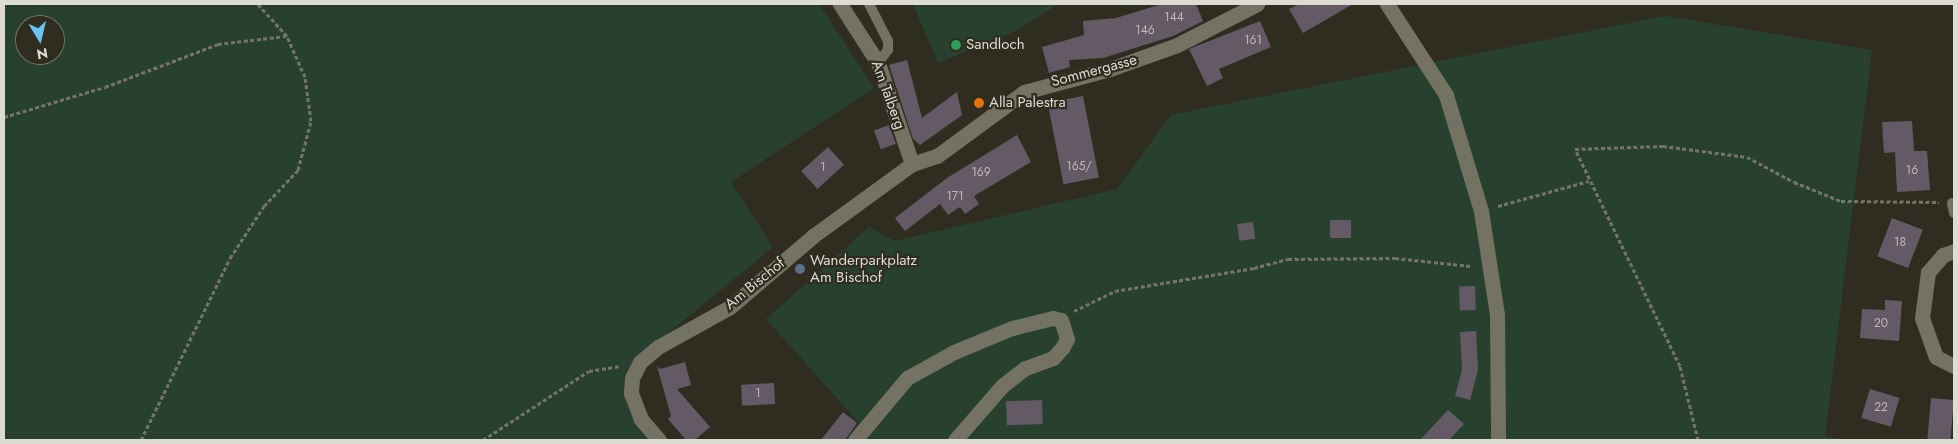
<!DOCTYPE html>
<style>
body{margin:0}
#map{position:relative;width:1958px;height:444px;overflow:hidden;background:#2f2d20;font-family:Jost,sans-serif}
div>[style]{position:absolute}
.green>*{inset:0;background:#28412e}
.building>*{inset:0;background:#645a66;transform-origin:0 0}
.path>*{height:3px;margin-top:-1.5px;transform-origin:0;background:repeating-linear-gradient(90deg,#757468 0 4px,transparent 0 6.5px)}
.lane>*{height:10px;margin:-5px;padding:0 5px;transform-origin:5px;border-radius:5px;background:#747263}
.street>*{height:15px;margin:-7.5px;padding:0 7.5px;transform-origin:7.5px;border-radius:7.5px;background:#747263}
.dots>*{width:14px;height:14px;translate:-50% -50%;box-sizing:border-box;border:2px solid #2f2d20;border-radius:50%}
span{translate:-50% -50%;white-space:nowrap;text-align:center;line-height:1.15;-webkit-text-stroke:4.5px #2f2d20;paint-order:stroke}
.number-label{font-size:12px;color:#bfbcb8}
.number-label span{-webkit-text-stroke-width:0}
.poi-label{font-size:15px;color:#dddcd3}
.left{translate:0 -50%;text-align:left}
.street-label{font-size:15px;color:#dddcd3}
.frame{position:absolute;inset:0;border:5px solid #dddcd3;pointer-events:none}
.north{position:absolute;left:15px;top:15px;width:50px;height:50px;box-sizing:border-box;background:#2f2d20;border:1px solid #757368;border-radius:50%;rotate:171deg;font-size:14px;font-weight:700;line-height:20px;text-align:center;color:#dddcd3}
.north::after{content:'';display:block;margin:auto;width:18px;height:22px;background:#6cc3f2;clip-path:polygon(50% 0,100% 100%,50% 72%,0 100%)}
</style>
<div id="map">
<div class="green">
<div style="clip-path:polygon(evenodd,4px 4px,819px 4px,874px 88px,731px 182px,773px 247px,639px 357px,639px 402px,665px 440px,4px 440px,4px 4px,25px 25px,55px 25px,55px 55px,25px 55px,25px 25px)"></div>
<div style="clip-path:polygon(913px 4px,1058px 4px,1016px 31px,938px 63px)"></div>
<div style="clip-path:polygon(1665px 16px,1872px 50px,1825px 436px,1842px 440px,844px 440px,859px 423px,766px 319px,869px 227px,895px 241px,1117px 189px,1171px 115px)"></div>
</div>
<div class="building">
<div style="clip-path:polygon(1162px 4px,1196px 4px,1203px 21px,1173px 36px,1103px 58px,1069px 60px,1070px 67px,1049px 73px,1042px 47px,1084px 35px,1083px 21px,1116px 18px)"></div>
<div style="clip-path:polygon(1299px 4px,1353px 4px,1303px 33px,1289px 9px)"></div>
<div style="clip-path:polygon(1260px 21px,1271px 47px,1219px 69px,1223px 78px,1207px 86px,1189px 49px)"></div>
<div style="clip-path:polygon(907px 60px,922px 118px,957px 92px,962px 115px,920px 145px,913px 139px,889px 65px)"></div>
<div style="left:1083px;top:96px;width:83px;height:36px;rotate:79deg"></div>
<div style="clip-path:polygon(1912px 121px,1914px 151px,1927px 151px,1930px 190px,1897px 192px,1895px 152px,1884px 153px,1882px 122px)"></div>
<div style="left:889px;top:125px;width:20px;height:16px;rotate:70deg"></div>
<div style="clip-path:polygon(1017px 135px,1031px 162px,974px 196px,979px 204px,965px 214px,960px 207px,948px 215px,940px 204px,905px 231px,895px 218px,947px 178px)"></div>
<div style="left:828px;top:147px;width:24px;height:36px;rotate:48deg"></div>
<div style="left:1892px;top:218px;width:33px;height:41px;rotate:21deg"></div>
<div style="left:1330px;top:220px;width:21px;height:18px"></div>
<div style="left:1253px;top:222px;width:17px;height:16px;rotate:83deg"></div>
<div style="left:1475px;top:286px;width:24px;height:16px;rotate:88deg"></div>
<div style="clip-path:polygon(1885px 300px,1902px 301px,1899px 341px,1860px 338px,1862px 309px,1885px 310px)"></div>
<div style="clip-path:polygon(1476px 331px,1478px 370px,1470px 400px,1455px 396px,1462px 370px,1460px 332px)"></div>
<div style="clip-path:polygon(685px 362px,691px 385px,677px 389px,710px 427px,695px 440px,686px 440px,668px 419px,671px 416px,657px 366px,660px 369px)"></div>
<div style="left:774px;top:383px;width:21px;height:33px;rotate:87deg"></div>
<div style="left:1870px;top:389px;width:31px;height:30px;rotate:17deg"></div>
<div style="left:1931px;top:398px;width:23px;height:42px;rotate:5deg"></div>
<div style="left:1042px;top:400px;width:24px;height:36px;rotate:88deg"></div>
<div style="clip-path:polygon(1448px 410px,1464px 424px,1449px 440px,1420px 440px)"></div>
<div style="clip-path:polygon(843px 412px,857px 423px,845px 440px,821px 440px)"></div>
</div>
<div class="path">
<div style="left:4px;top:117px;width:105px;rotate:-16.5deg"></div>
<div style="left:105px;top:87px;width:121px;rotate:-20.8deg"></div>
<div style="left:218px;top:44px;width:68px;rotate:-6.7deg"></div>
<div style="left:1498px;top:206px;width:94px;rotate:-15.4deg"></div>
<div style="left:1074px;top:311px;width:46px;rotate:-26deg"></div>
<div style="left:1115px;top:291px;width:141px;rotate:-9.4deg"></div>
<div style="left:1254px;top:268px;width:35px;rotate:-15deg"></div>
<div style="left:1288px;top:259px;width:107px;rotate:-0.5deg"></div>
<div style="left:1395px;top:258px;width:76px;rotate:6deg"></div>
<div style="left:141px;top:440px;width:203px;rotate:-63.9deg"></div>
<div style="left:230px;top:258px;width:62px;rotate:-56.8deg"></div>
<div style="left:264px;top:206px;width:50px;rotate:-46.6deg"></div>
<div style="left:298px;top:170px;width:51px;rotate:-75.1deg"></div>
<div style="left:311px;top:121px;width:44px;rotate:-97.8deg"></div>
<div style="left:305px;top:77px;width:45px;rotate:-113.7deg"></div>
<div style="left:287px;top:36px;width:43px;rotate:-132.2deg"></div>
<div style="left:483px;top:440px;width:126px;rotate:-33.1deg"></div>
<div style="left:589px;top:371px;width:30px;rotate:-9deg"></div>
<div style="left:1698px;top:440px;width:76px;rotate:-103.7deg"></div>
<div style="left:1680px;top:366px;width:241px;rotate:-115.8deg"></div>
<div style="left:1575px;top:149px;width:88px;rotate:-2deg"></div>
<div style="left:1663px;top:146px;width:85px;rotate:7.5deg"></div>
<div style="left:1747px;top:157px;width:53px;rotate:28deg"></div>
<div style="left:1794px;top:182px;width:51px;rotate:22deg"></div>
<div style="left:1841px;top:201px;width:98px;rotate:0.6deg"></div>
</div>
<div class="lane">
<div style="left:869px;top:4px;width:42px;rotate:62.8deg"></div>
<div style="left:888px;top:41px;width:9px;rotate:90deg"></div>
<div style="left:888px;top:50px;width:16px;rotate:128deg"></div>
<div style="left:1952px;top:203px;width:10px;rotate:79deg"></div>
</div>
<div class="street">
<div style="left:840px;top:4px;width:70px;rotate:57.2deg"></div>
<div style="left:878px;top:63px;width:107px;rotate:71.4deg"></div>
<div style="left:1387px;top:4px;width:108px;rotate:57deg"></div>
<div style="left:1446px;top:95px;width:121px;rotate:73.2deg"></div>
<div style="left:1481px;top:211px;width:104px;rotate:81.2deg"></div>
<div style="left:1497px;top:314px;width:126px;rotate:89.5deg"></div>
<div style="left:1954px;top:251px;width:12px;rotate:160deg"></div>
<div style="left:1943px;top:255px;width:23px;rotate:131deg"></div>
<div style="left:1928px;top:272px;width:46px;rotate:97.4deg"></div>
<div style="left:1922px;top:318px;width:41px;rotate:70.3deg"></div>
<div style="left:1936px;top:357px;width:20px;rotate:27deg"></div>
<div style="left:659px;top:440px;width:28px;rotate:-131deg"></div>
<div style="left:641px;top:419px;width:28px;rotate:-111deg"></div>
<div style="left:631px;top:393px;width:15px;rotate:-86deg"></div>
<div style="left:632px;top:378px;width:18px;rotate:-63deg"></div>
<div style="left:640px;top:362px;width:23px;rotate:-40deg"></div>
<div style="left:658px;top:347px;width:82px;rotate:-29.1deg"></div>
<div style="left:730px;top:307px;width:109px;rotate:-40.5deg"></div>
<div style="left:813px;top:236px;width:122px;rotate:-36deg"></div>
<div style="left:912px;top:164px;width:26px;rotate:-18deg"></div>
<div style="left:937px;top:156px;width:108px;rotate:-36.3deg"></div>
<div style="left:1024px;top:92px;width:89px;rotate:-15deg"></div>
<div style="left:1110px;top:69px;width:71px;rotate:-19.7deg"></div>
<div style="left:1177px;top:45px;width:90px;rotate:-27.1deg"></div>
<div style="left:855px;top:440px;width:81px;rotate:-50deg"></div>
<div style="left:907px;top:378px;width:54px;rotate:-29deg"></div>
<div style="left:954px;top:352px;width:63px;rotate:-22.5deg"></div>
<div style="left:1012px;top:328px;width:42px;rotate:-13.7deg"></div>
<div style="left:1053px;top:318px;width:8px;rotate:14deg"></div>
<div style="left:1061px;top:320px;width:20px;rotate:72deg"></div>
<div style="left:1067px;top:339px;width:10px;rotate:119deg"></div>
<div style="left:1062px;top:348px;width:13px;rotate:132deg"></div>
<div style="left:1053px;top:358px;width:30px;rotate:160deg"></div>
<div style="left:1025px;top:368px;width:29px;rotate:142deg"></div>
<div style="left:1002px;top:386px;width:72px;rotate:131deg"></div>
</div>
<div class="dots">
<div style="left:956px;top:45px;background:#2e9e5b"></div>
<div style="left:979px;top:103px;background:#e8710a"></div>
<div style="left:800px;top:269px;background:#5c6f8a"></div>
</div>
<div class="number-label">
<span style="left:1174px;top:18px">144</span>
<span style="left:1145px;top:31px">146</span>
<span style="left:1253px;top:41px">161</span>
<span style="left:1079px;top:167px">165/</span>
<span style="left:823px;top:168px">1</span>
<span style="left:1912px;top:171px">16</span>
<span style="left:981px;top:173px">169</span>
<span style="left:955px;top:197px">171</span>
<span style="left:1900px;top:243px">18</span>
<span style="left:1881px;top:324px">20</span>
<span style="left:758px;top:394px">1</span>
<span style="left:1881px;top:408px">22</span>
</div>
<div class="poi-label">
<span class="left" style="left:966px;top:45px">Sandloch</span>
<span class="left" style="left:989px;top:103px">Alla Palestra</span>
<span class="left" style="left:810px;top:269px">Wanderparkplatz<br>Am Bischof</span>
</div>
<div class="street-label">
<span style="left:1094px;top:71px;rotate:-15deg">Sommergasse</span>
<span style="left:888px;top:95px;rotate:70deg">Am Talberg</span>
<span style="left:755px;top:284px;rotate:-39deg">Am Bischof</span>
</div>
<div class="frame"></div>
<div class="north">N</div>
</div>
